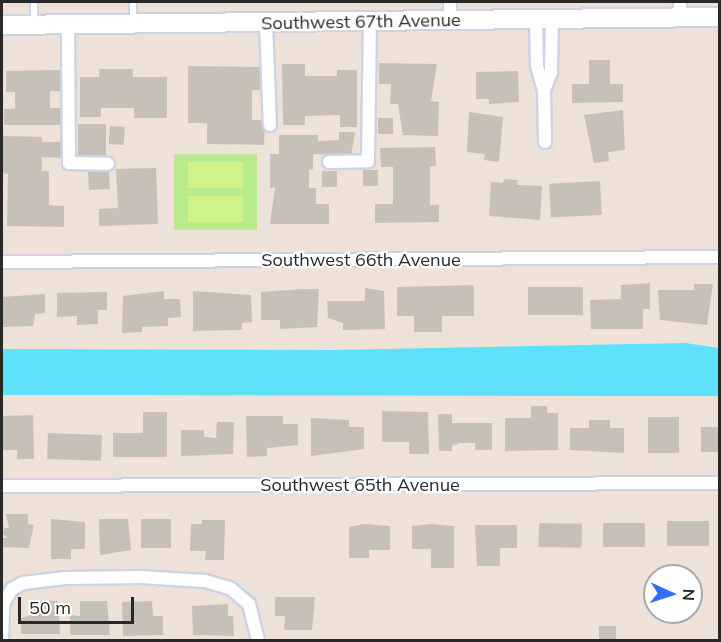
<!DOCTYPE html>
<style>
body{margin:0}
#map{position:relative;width:721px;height:642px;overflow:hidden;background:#ede1d8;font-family:Mulish,sans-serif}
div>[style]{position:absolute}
.green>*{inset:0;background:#b7ea8d;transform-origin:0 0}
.pitch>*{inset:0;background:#d0f288;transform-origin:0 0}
.water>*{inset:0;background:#5ee2fb}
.building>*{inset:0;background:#c6c0b7;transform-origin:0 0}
.roads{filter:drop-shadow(2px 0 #cdd3e3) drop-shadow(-2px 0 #cdd3e3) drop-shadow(0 2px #cdd3e3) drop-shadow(0 -2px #cdd3e3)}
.lane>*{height:6px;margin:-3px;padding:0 3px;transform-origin:3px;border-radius:3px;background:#fff}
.street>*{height:12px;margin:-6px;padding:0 6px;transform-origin:6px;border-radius:6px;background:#fff}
.secondary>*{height:18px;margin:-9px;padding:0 9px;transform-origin:9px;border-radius:9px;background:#fff}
span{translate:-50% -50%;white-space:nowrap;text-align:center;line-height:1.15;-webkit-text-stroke:4.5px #fff;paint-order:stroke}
.street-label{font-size:18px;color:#282828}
.frame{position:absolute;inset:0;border:3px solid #282828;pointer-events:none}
.north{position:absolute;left:643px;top:564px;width:60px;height:60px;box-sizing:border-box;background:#fff;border:2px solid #a9a9a9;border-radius:50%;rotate:93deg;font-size:16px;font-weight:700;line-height:24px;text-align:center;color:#282828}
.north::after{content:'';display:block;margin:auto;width:21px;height:27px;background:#326eff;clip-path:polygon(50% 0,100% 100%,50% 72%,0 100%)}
.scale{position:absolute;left:18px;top:597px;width:116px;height:27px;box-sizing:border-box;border:3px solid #282828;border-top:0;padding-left:8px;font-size:18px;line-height:21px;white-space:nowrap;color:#282828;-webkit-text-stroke:4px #fff;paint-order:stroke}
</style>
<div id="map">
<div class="green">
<div style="left:174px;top:154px;width:83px;height:76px"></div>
</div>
<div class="pitch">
<div style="left:188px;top:162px;width:55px;height:26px"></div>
<div style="left:188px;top:196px;width:55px;height:26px"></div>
</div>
<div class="water">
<div style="clip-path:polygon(685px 343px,719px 348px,719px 396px,2px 395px,2px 349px,333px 350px)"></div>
</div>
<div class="building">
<div style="clip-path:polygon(589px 60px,610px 60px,610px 84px,623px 84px,623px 102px,572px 103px,572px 84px,589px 84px)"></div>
<div style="clip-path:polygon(379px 63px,437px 64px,431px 101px,439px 102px,438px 136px,403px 135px,398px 104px,390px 104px,391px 84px,379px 84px)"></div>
<div style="clip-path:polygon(282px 64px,305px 64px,305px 76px,337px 76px,337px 70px,357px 70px,357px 127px,340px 127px,340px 115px,305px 116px,305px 125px,283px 125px)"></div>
<div style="clip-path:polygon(188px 66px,261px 67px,260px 90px,252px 90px,252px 120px,265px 120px,264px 145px,207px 144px,207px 123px,188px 123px)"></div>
<div style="clip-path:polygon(99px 69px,133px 69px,133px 77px,167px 77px,167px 118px,134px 118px,134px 108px,101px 108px,101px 117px,80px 117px,80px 77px,99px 77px)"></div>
<div style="clip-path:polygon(61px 70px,61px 91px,50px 91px,50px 108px,62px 108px,62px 125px,4px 125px,4px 109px,15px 109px,15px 92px,6px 92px,6px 71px)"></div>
<div style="clip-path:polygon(518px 71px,519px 102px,489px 104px,489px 99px,476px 99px,476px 72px)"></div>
<div style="clip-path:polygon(623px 110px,625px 150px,608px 152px,609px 161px,594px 163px,584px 115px)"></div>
<div style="clip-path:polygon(469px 112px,503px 117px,499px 162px,484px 160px,485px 154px,467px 152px)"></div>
<div style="left:378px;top:118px;width:15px;height:16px"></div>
<div style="left:78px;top:124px;width:28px;height:34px"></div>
<div style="left:110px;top:126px;width:15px;height:18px;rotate:4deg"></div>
<div style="clip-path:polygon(339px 132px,355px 132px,351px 156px,313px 154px,313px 169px,309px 170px,309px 188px,316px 188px,316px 204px,329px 204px,329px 224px,270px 224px,275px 187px,270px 188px,270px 154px,279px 154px,279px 135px,318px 135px,318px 141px,339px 140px)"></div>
<div style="clip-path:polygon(2px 136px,42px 137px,42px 142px,63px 142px,63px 158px,42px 157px,42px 171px,49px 171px,49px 205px,64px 206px,64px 227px,7px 226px,8px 174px,2px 173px)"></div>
<div style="clip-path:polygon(435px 147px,436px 166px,430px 166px,430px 205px,439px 205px,439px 222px,375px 223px,375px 204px,393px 204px,393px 167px,381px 167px,380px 148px)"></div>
<div style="clip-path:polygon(156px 168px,158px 224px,99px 226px,99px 209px,118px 208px,116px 169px)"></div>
<div style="left:363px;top:170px;width:15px;height:16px"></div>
<div style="left:109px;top:171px;width:18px;height:21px;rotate:87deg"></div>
<div style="left:322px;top:171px;width:15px;height:16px"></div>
<div style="clip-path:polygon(504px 179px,518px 180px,517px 185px,542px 186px,540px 220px,489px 216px,491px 182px,503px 183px)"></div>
<div style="left:600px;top:181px;width:34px;height:51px;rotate:87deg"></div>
<div style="clip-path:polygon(650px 283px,650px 309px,643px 309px,643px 329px,591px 329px,590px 300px,621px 299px,621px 285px)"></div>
<div style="clip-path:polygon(694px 284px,713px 284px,707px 325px,660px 320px,658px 290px,694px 290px)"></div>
<div style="clip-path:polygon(474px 285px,474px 316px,442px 316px,442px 332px,414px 332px,414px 316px,397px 316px,397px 287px)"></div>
<div style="left:583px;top:287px;width:28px;height:55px;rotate:90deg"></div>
<div style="clip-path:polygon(365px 288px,384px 291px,385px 329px,343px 330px,343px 323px,328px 318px,327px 301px,365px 301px)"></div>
<div style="clip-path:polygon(302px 289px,319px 289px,317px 327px,280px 329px,280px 320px,261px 320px,261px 292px)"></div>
<div style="clip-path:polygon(164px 291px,164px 299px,180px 299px,181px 317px,168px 318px,168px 326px,142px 327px,142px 332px,122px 333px,123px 296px)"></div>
<div style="clip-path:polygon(193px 291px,251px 295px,252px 322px,242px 323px,242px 330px,193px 331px)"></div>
<div style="clip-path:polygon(107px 292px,107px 310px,98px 310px,98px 324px,77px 325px,77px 316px,57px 317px,57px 293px)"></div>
<div style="clip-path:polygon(45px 294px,45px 313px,35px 314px,33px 326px,2px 327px,2px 297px)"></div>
<div style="clip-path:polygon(531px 406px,547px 406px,547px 413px,558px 413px,558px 450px,505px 451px,505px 418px,531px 418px)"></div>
<div style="clip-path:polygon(382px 411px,428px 412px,429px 454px,409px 454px,409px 442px,382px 442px)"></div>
<div style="clip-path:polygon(143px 412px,167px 412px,167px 457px,113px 457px,113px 433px,143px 433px)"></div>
<div style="clip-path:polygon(438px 414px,452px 414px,452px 423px,492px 423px,492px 450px,475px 450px,475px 443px,460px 443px,452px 446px,452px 451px,439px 451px)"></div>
<div style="clip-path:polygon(33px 415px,34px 459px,17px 459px,17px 450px,2px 450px,2px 416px)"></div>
<div style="clip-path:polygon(246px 416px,283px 416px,283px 424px,298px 424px,298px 445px,267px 448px,267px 456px,247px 457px)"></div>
<div style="left:648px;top:417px;width:31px;height:36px"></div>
<div style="clip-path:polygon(311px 418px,349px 420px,349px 427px,364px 427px,364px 449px,311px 456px)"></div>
<div style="clip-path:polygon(589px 420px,610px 420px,610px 428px,624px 428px,624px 453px,570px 450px,570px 428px,589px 428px)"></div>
<div style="clip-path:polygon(217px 422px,234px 422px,233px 454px,181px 456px,181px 430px,204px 430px,204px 437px,216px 438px)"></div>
<div style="left:701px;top:427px;width:19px;height:25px"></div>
<div style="left:48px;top:433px;width:54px;height:26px;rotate:2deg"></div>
<div style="clip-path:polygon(6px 514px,28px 514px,28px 524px,34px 525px,29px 548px,2px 547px,2px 538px,8px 538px,3px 534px,4px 528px,9px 528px)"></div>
<div style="clip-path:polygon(51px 519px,85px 522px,85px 549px,71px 549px,71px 559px,51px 559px)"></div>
<div style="clip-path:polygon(99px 519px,128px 519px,131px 550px,100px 555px)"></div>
<div style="left:141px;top:519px;width:30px;height:29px"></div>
<div style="clip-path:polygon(202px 520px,225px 520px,224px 560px,205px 560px,206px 551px,190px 551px,191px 524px,202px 524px)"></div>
<div style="left:667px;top:521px;width:42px;height:25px"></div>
<div style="left:539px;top:523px;width:43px;height:24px;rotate:1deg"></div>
<div style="left:645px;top:523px;width:24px;height:42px;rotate:90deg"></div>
<div style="clip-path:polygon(364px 524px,390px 526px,390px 550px,369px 550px,369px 558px,349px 558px,349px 527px)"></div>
<div style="clip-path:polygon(431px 524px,454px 526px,454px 568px,431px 568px,431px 549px,412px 549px,412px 526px)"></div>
<div style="clip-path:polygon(475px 525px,517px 525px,517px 548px,500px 548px,500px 566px,477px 566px)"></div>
<div style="clip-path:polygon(275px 597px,315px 597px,312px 630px,284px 630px,285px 616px,275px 616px)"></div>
<div style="clip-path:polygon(31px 600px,58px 601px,60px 634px,21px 634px,21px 618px,31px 615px)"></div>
<div style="clip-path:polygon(80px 601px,107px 601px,110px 635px,70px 635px,70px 615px,80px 616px)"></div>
<div style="clip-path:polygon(152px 601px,153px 616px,163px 616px,163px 635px,123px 636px,122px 602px)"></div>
<div style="clip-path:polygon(228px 604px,228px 616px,233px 616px,234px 636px,193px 635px,192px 606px)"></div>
<div style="left:599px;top:626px;width:17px;height:14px"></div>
</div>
<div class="roads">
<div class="lane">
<div style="left:34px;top:2px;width:20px;rotate:90deg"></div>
<div style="left:133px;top:2px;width:20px;rotate:90deg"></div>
</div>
<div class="street">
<div style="left:680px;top:17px;width:15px;rotate:-90deg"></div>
<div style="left:536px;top:19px;width:47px;rotate:88.8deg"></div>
<div style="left:537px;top:66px;width:25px;rotate:74deg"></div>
<div style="left:544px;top:90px;width:52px;rotate:88.9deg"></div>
<div style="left:450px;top:20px;width:18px;rotate:-90deg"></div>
<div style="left:266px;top:23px;width:102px;rotate:87.8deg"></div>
<div style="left:68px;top:25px;width:138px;rotate:89.6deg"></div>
<div style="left:69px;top:163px;width:39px;rotate:1deg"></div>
<div style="left:544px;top:90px;width:18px;rotate:-68deg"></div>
<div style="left:551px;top:73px;width:55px;rotate:-89deg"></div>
<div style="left:329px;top:162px;width:39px;rotate:-1deg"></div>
<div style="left:368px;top:161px;width:140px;rotate:-89.2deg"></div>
<div style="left:2px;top:262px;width:718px;rotate:-0.4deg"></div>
<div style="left:2px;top:486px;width:718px;rotate:-0.24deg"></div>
<div style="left:2px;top:640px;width:36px;rotate:-88deg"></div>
<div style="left:3px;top:604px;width:17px;rotate:-59deg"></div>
<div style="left:12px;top:589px;width:13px;rotate:-29deg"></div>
<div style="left:23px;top:583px;width:43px;rotate:-6.6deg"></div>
<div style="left:66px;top:578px;width:74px;rotate:-0.8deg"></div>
<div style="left:140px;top:577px;width:65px;rotate:3.5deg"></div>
<div style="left:205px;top:581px;width:26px;rotate:16deg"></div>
<div style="left:230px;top:588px;width:25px;rotate:40deg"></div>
<div style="left:249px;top:604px;width:37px;rotate:76deg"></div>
</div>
<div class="secondary">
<div style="left:2px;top:25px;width:718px;rotate:-0.64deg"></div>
</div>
</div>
<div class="street-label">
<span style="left:361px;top:22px;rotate:-1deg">Southwest 67th Avenue</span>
<span style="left:361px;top:260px">Southwest 66th Avenue</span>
<span style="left:360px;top:485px">Southwest 65th Avenue</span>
</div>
<div class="frame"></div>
<div class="north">N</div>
<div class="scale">50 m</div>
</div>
